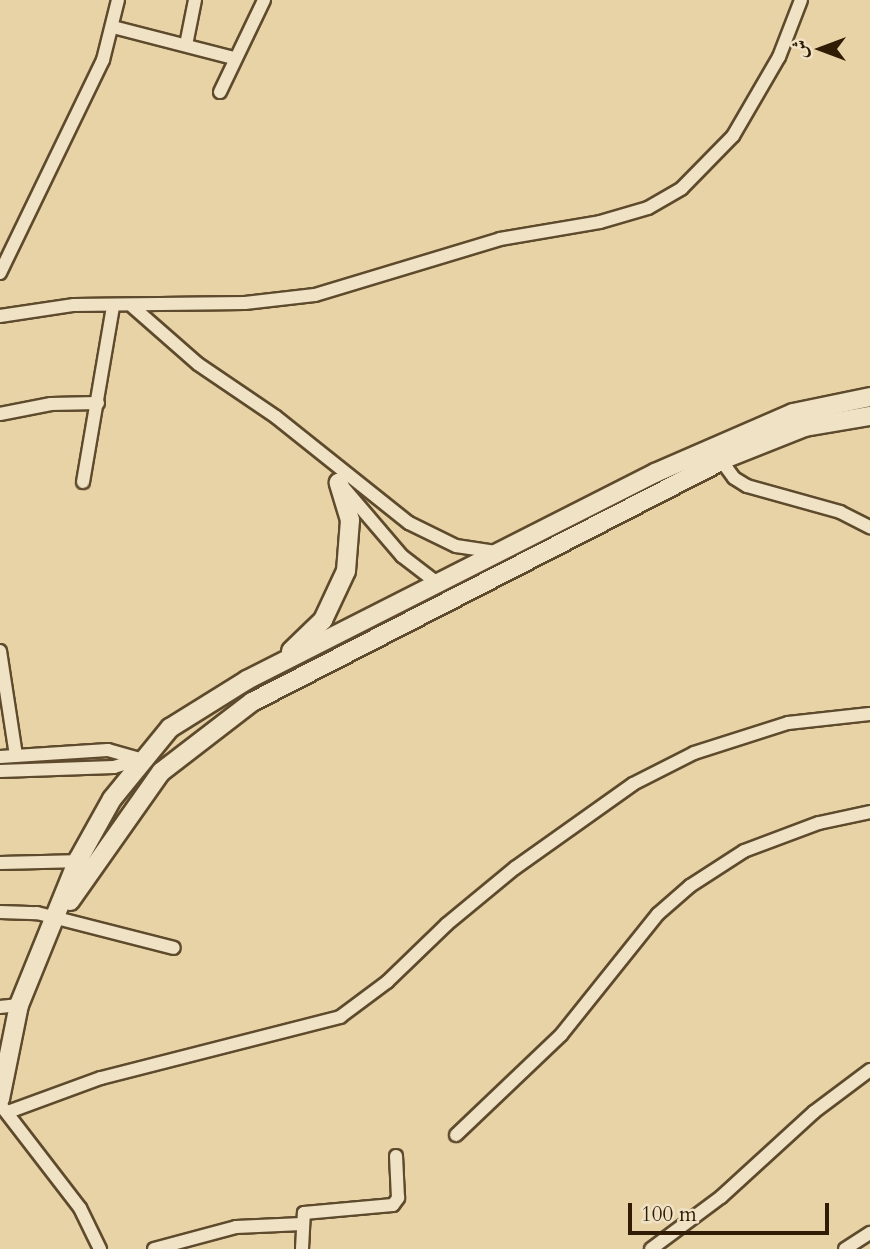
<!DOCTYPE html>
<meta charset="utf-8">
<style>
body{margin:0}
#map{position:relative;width:870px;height:1249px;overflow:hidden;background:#e8d3a6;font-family:Cardo,Amiri,serif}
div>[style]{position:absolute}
.roads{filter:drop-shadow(2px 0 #5e4a2c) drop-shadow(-2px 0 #5e4a2c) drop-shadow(0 2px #5e4a2c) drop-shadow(0 -2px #5e4a2c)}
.street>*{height:12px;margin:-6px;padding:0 6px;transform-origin:6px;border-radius:6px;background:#f0e2c5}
.secondary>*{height:18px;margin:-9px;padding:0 9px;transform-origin:9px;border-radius:9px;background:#f0e2c5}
span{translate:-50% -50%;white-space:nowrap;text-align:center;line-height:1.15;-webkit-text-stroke:5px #f0e2c5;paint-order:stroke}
.north{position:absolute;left:786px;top:14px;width:70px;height:70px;-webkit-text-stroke:5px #f0e2c5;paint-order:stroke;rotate:270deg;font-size:19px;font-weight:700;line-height:28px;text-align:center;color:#301c04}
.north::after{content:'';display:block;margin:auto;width:24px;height:32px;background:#301c04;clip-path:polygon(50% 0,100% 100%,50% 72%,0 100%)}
.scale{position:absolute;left:628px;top:1203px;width:201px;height:32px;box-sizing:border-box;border:4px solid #301c04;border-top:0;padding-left:9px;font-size:21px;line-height:24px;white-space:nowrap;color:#301c04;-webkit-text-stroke:5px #f0e2c5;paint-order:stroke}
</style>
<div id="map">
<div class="roads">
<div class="street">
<div style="left:113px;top:27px;width:125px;rotate:14.4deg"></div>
<div style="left:186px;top:45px;width:46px;rotate:-78.7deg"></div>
<div style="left:220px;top:92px;width:102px;rotate:-64.4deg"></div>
<div style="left:0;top:273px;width:237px;rotate:-64.2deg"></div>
<div style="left:103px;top:60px;width:62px;rotate:-76deg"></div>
<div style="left:133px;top:307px;width:86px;rotate:41.2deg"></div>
<div style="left:198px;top:364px;width:94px;rotate:34.2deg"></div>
<div style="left:276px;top:417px;width:170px;rotate:38.6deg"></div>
<div style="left:409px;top:523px;width:52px;rotate:26.1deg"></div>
<div style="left:456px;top:546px;width:40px;rotate:8.5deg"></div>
<div style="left:0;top:316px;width:75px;rotate:-8.5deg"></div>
<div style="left:74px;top:305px;width:171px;rotate:-0.7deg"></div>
<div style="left:245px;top:303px;width:70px;rotate:-6.5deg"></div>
<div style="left:315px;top:295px;width:193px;rotate:-16.8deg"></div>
<div style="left:500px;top:239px;width:101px;rotate:-9.6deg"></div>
<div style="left:600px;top:222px;width:50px;rotate:-16.3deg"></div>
<div style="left:648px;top:208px;width:39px;rotate:-30deg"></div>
<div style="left:682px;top:188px;width:73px;rotate:-45.6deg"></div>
<div style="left:733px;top:136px;width:91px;rotate:-59.8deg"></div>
<div style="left:779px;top:57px;width:61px;rotate:-68.9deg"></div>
<div style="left:0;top:414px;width:52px;rotate:-11.1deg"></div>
<div style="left:51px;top:404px;width:47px;rotate:-1.2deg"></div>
<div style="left:718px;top:456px;width:27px;rotate:54deg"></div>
<div style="left:734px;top:478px;width:15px;rotate:32deg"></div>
<div style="left:747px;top:486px;width:97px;rotate:15.6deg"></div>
<div style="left:840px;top:512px;width:34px;rotate:27deg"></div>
<div style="left:83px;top:482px;width:179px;rotate:-80.3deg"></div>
<div style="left:343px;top:487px;width:91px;rotate:49.5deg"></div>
<div style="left:402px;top:556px;width:44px;rotate:37.6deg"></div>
<div style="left:0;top:651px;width:106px;rotate:81.3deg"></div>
<div style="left:0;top:757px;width:108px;rotate:-3.7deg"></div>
<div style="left:108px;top:750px;width:33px;rotate:16deg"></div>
<div style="left:0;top:771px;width:114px;rotate:-2deg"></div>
<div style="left:114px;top:767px;width:27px;rotate:-17deg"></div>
<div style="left:0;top:863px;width:84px;rotate:-1.4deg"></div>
<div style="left:0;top:912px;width:37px;rotate:2deg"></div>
<div style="left:37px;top:913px;width:141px;rotate:14.3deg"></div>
<div style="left:0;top:1007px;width:19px;rotate:-6deg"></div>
<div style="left:3px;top:1108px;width:126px;rotate:52.4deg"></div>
<div style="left:80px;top:1208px;width:46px;rotate:64deg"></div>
<div style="left:8px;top:1112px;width:99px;rotate:-20.1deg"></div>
<div style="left:101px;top:1078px;width:247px;rotate:-14.3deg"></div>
<div style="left:340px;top:1017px;width:59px;rotate:-36.7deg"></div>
<div style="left:387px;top:982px;width:83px;rotate:-44deg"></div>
<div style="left:447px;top:924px;width:88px;rotate:-39.5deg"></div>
<div style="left:515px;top:868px;width:145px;rotate:-35.4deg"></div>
<div style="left:633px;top:784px;width:68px;rotate:-26.9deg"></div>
<div style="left:694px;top:753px;width:99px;rotate:-17.7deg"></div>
<div style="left:788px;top:723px;width:82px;rotate:-6.3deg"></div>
<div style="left:456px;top:1135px;width:145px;rotate:-43.6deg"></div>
<div style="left:561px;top:1035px;width:155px;rotate:-51.3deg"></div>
<div style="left:658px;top:914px;width:43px;rotate:-41.2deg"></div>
<div style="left:690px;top:886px;width:64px;rotate:-32.9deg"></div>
<div style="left:744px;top:851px;width:80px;rotate:-20.5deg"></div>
<div style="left:819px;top:823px;width:52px;rotate:-12.2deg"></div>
<div style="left:154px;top:1249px;width:85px;rotate:-15deg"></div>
<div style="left:236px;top:1227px;width:66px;rotate:-2.6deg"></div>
<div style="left:302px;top:1249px;width:36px;rotate:-87deg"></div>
<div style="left:304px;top:1213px;width:89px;rotate:-5.1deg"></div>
<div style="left:393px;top:1205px;width:9px;rotate:-54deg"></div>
<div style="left:398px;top:1198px;width:42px;rotate:-92.7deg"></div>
<div style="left:651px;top:1249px;width:87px;rotate:-36.6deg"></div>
<div style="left:721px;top:1197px;width:126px;rotate:-42.4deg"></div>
<div style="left:814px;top:1112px;width:70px;rotate:-36.9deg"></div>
<div style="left:845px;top:1249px;width:30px;rotate:-33deg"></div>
</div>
<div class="secondary">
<div style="left:291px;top:651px;width:45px;rotate:-44.1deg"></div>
<div style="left:323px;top:620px;width:54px;rotate:-64.9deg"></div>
<div style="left:346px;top:571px;width:51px;rotate:-85.5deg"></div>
<div style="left:350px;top:520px;width:39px;rotate:-107deg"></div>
<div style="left:70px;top:901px;width:158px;rotate:-54.8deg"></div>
<div style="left:161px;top:772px;width:115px;rotate:-37.6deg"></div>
<div style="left:252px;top:702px;width:534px;rotate:-27.19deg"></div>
<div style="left:727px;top:458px;width:84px;rotate:-21.7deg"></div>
<div style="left:805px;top:427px;width:66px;rotate:-9.6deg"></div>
<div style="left:0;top:1099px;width:96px;rotate:-78.6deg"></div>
<div style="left:19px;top:1005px;width:157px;rotate:-67.9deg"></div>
<div style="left:78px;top:860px;width:70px;rotate:-60.9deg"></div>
<div style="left:112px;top:799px;width:92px;rotate:-50.8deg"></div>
<div style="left:170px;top:728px;width:91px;rotate:-31.9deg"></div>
<div style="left:247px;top:680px;width:458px;rotate:-26.9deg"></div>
<div style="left:655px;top:473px;width:150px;rotate:-23.5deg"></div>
<div style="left:793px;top:413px;width:79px;rotate:-11.7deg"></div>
</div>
</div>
<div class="north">ش</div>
<div class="scale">100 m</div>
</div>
